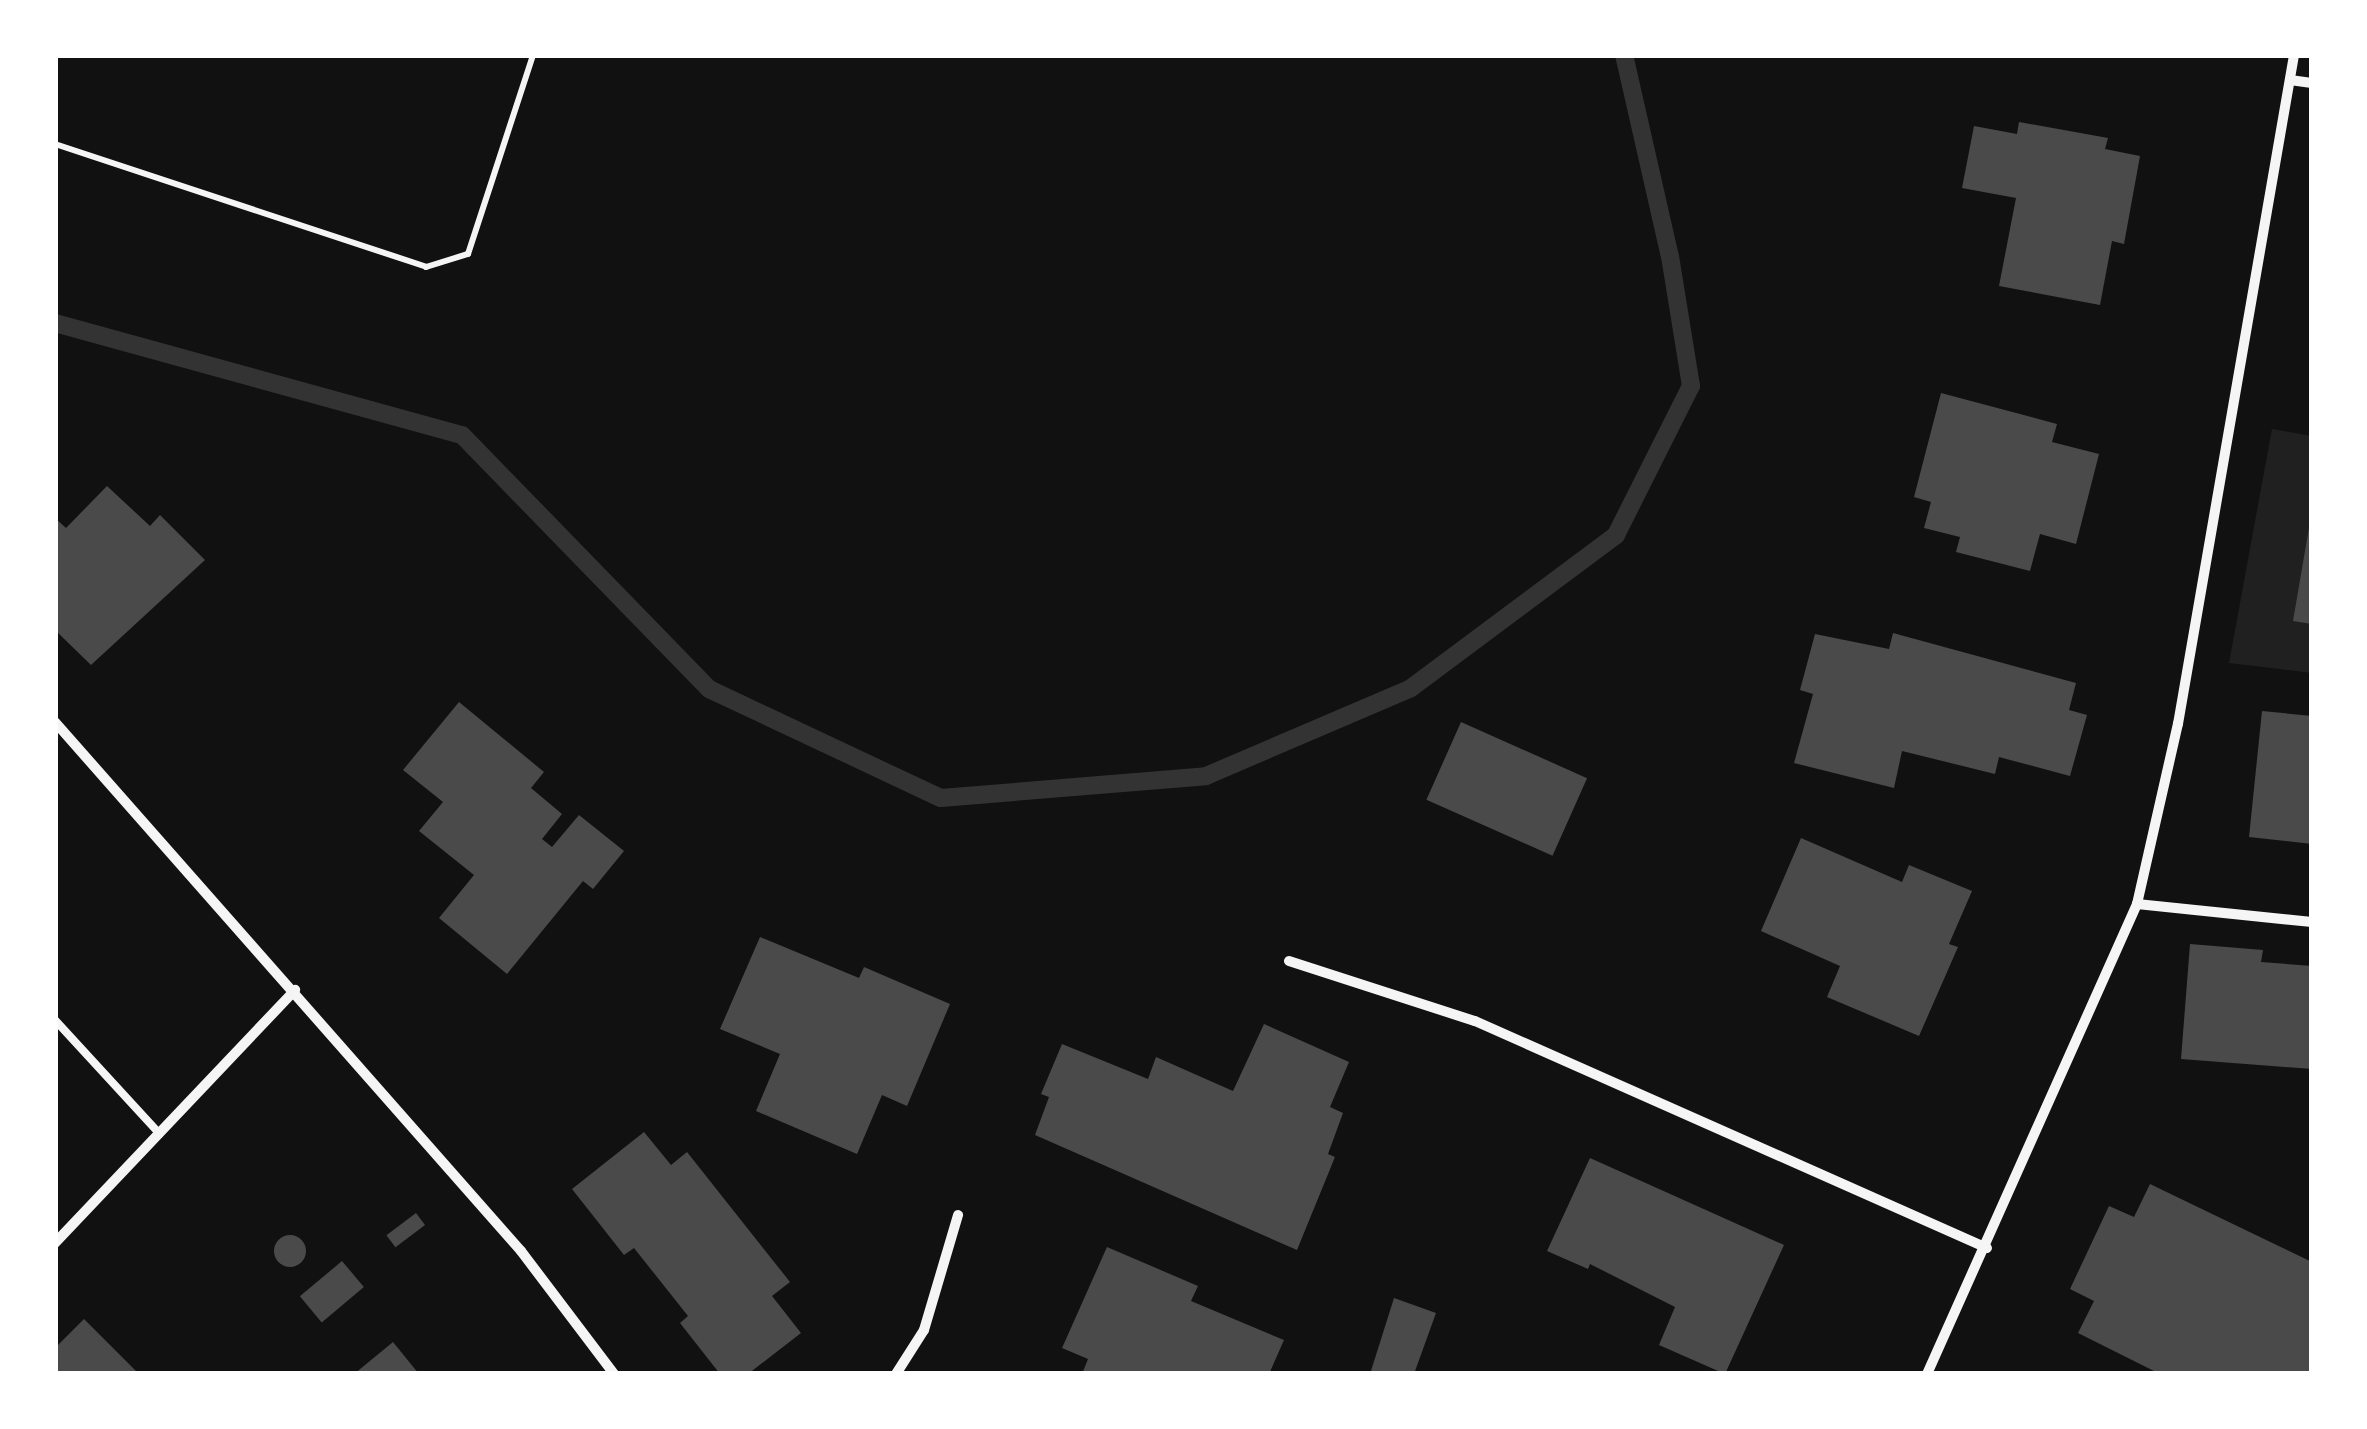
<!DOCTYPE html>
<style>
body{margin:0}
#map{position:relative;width:2367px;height:1429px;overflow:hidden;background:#111;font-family:"Fira Sans",sans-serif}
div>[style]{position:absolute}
.green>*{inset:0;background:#202020}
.stream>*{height:18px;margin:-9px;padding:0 9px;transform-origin:9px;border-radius:9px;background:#333}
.building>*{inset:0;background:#4a4a4a;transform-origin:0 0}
.round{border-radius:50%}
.path>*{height:6px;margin:-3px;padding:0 3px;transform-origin:3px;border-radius:3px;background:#f5f5f5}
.service>*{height:8px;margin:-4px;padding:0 4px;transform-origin:4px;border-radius:4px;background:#f5f5f5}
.minor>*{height:10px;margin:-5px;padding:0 5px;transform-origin:5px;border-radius:5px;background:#f5f5f5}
span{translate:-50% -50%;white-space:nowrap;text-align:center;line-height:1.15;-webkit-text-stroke:8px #fff;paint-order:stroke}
.frame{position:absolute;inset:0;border:58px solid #fff;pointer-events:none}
</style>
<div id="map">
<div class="green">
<div style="clip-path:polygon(2272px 429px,2312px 436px,2312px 673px,2229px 663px)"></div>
</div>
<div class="stream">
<div style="left:55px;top:323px;width:422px;rotate:15.4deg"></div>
<div style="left:462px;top:435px;width:354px;rotate:45.8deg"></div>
<div style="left:709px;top:689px;width:256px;rotate:25.2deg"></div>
<div style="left:941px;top:798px;width:266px;rotate:-4.7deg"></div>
<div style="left:1206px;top:776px;width:223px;rotate:-23.2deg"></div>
<div style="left:1411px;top:688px;width:256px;rotate:-36.7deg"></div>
<div style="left:1616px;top:535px;width:167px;rotate:-63.3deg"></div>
<div style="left:1691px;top:386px;width:131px;rotate:-99.2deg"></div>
<div style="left:1670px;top:257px;width:207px;rotate:-102.8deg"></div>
</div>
<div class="building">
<div style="clip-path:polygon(2019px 122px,2108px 138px,2105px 149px,2140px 156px,2124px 244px,2112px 241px,2100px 305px,1999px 286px,2016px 198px,1962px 188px,1974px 126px,2017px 134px)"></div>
<div style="clip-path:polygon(1941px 393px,2057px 424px,2052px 442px,2099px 454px,2076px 544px,2040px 534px,2030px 571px,1956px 552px,1960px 537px,1924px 528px,1931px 502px,1914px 497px)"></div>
<div style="clip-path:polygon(107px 486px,150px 526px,160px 515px,205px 560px,91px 665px,55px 630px,55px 518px,66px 528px)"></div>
<div style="clip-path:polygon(2310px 522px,2312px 522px,2312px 624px,2293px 621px)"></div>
<div style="clip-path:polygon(1893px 633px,2076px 683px,2069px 710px,2087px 715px,2070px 776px,1999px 757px,1995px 774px,1902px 751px,1894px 788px,1794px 763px,1813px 694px,1800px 690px,1815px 634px,1889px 649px)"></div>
<div style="clip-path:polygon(459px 702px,544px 772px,531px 788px,562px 814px,542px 839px,552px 847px,579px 815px,624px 851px,593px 889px,583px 881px,507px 974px,439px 918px,474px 875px,419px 831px,443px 802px,403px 770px)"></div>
<div style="clip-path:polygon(2262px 711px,2312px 716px,2312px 844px,2249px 837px)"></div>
<div style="left:1461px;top:722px;width:138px;height:85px;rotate:24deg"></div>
<div style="clip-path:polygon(1801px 838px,1902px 882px,1909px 865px,1972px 891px,1949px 944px,1958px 947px,1919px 1036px,1827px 997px,1840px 966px,1761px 931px)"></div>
<div style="clip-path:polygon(760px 937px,859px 978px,864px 967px,950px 1004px,907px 1106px,882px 1095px,857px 1154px,756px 1111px,780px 1054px,720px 1029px)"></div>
<div style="clip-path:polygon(2190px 944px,2263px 950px,2261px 962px,2312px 966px,2312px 1069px,2181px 1059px)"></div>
<div style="clip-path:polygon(1264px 1024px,1349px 1062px,1330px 1107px,1343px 1113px,1328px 1154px,1335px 1157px,1297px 1250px,1035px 1135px,1049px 1097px,1041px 1094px,1062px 1044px,1148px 1079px,1156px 1057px,1233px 1091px)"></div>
<div style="clip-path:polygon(644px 1132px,671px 1165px,687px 1152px,790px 1282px,772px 1296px,801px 1333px,748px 1374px,720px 1374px,680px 1323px,688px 1316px,634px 1248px,624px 1255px,572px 1189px)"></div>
<div style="clip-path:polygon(1590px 1158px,1784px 1245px,1725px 1374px,1659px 1345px,1675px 1307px,1590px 1264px,1588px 1269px,1547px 1251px)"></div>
<div style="clip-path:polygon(2150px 1184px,2312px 1262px,2312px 1374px,2160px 1374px,2078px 1333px,2094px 1301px,2070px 1289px,2109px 1206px,2134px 1217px)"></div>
<div style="left:416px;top:1213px;width:15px;height:37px;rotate:53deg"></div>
<div class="round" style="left:274px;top:1235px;width:32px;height:32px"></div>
<div style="clip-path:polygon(1107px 1247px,1198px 1286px,1191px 1301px,1284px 1340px,1269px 1374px,1082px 1374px,1088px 1359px,1062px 1348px)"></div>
<div style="left:342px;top:1261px;width:34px;height:55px;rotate:50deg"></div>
<div style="clip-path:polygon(1394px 1298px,1436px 1313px,1414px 1374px,1370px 1374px)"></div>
<div style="clip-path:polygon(84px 1319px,139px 1374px,55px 1374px,55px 1348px)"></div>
<div style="clip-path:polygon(393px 1342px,419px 1374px,354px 1374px)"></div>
</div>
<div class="path">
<div style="left:55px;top:144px;width:391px;rotate:18.3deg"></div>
<div style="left:426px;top:267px;width:44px;rotate:-17.2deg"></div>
<div style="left:468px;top:254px;width:209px;rotate:-71.9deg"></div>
</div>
<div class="service">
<div style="left:55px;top:1020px;width:154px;rotate:47.4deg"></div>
</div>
<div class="minor">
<div style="left:2290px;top:80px;width:22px;rotate:8deg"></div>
<div style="left:55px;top:722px;width:705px;rotate:48.62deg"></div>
<div style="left:521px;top:1251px;width:154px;rotate:52.9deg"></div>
<div style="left:2137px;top:904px;width:176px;rotate:5.9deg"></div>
<div style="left:1289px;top:961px;width:195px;rotate:17.9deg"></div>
<div style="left:1475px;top:1021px;width:560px;rotate:23.91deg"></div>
<div style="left:55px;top:1243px;width:349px;rotate:-46.5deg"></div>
<div style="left:896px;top:1374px;width:52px;rotate:-57.5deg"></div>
<div style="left:924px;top:1330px;width:120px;rotate:-73.5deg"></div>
<div style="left:1927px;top:1374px;width:515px;rotate:-65.92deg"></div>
<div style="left:2137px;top:904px;width:185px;rotate:-77.2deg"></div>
<div style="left:2178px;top:724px;width:679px;rotate:-80.16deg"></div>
</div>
<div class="frame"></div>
</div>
